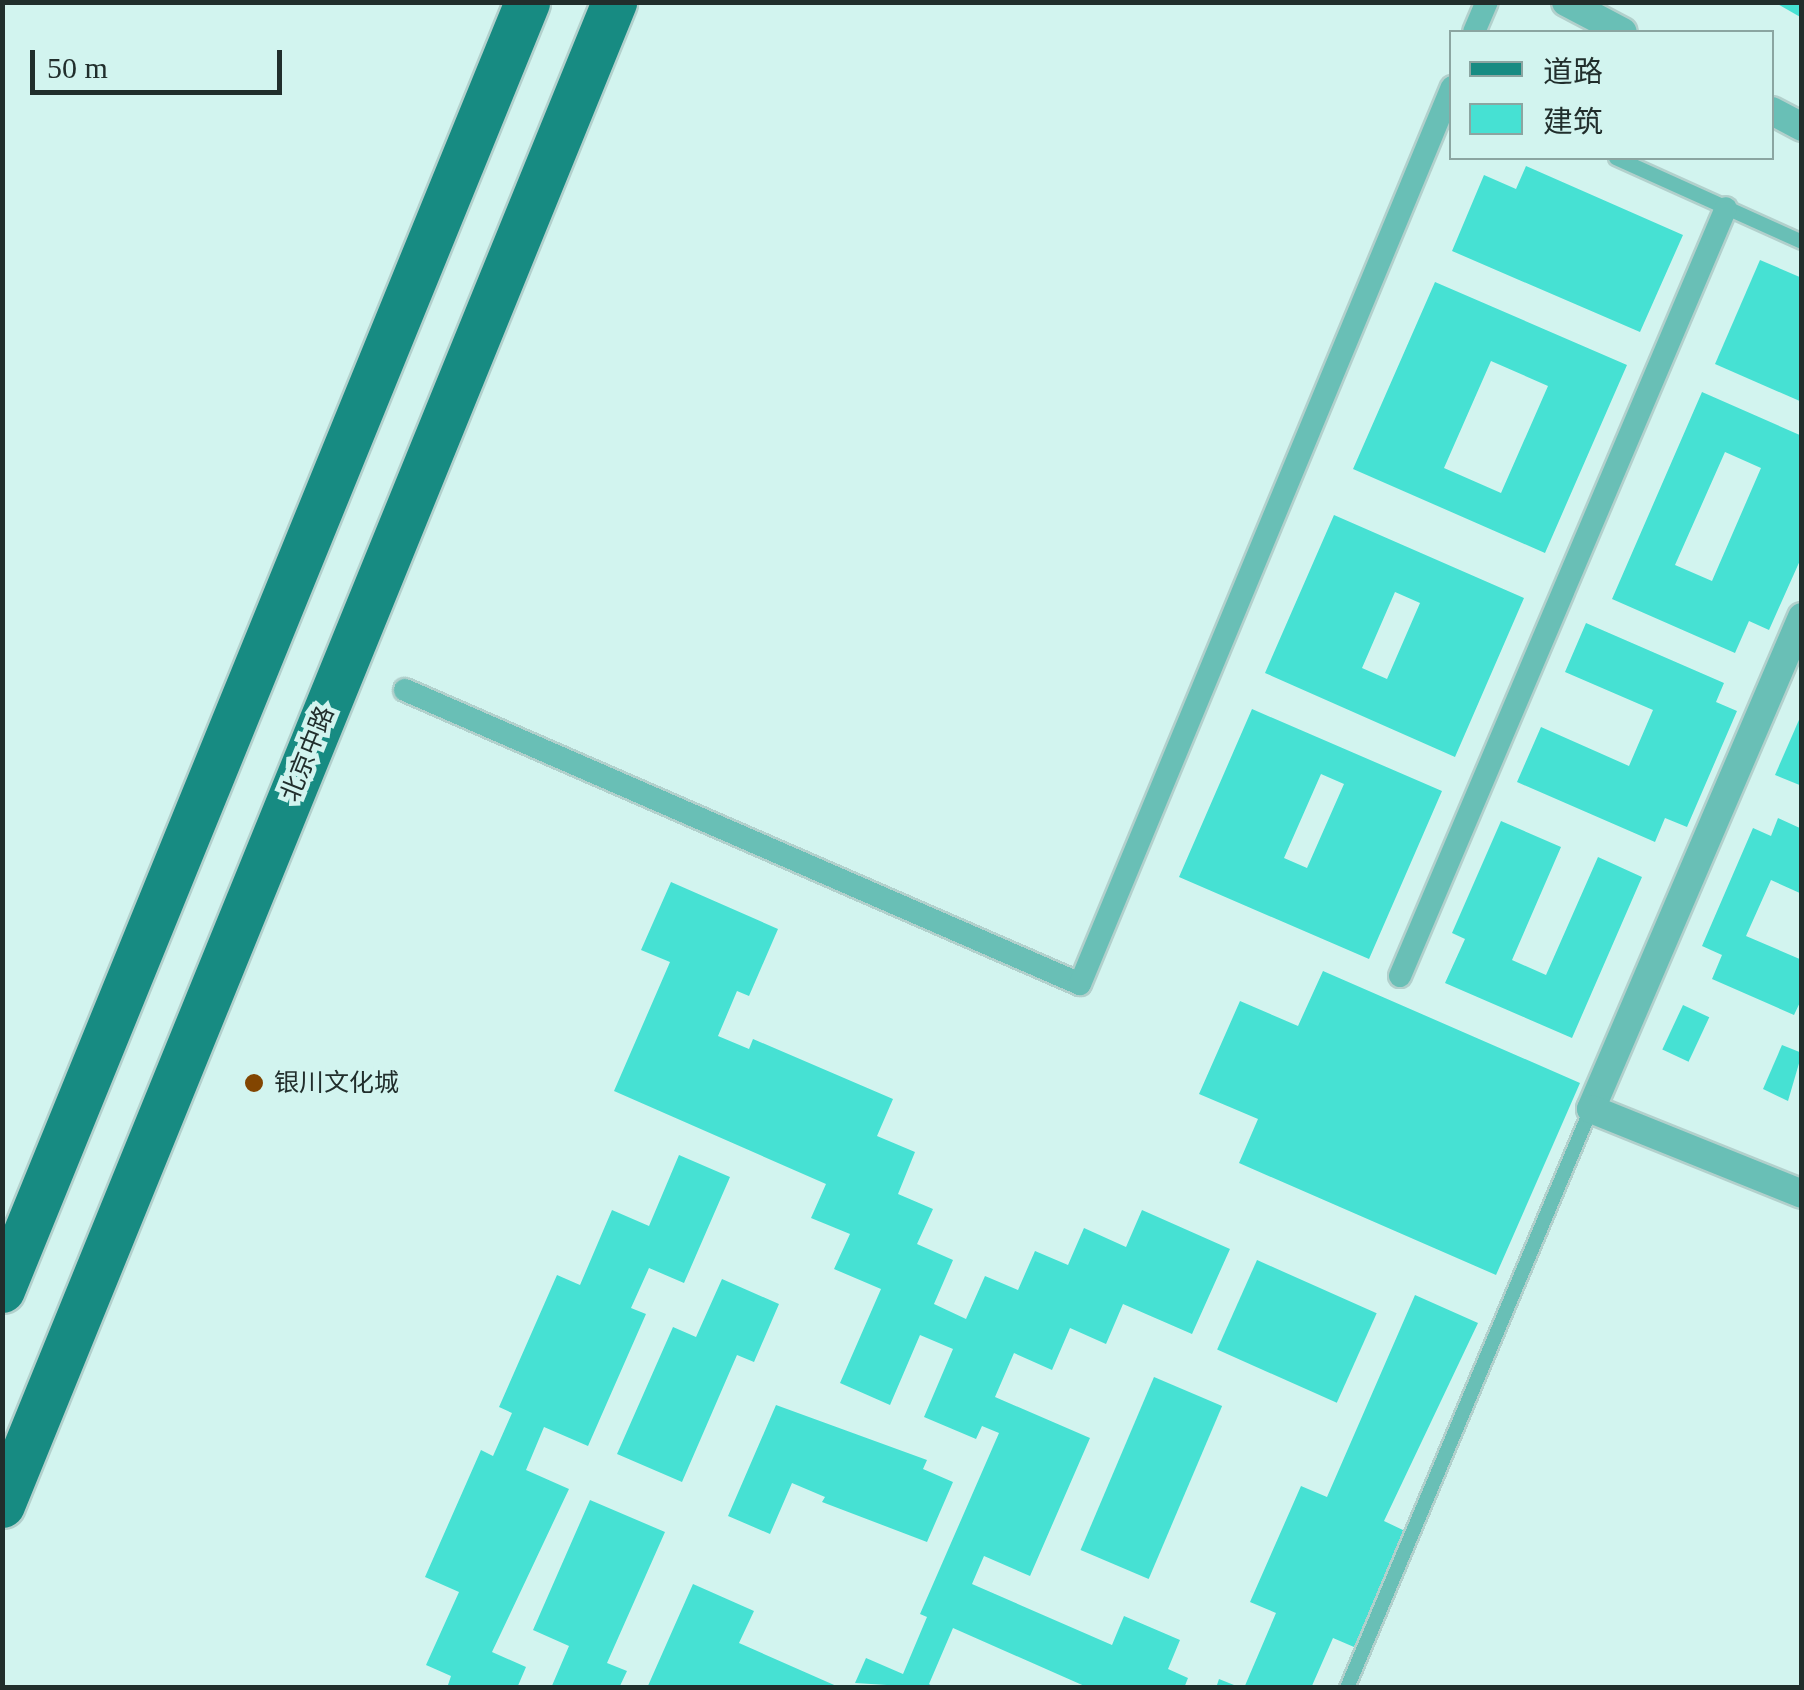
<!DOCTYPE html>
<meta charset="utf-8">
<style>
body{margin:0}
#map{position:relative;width:1804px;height:1690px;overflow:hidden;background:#d2f4ef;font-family:"Times New Roman","Noto Sans SC",serif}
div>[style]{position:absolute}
.building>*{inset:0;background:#46e1d3;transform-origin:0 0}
.roads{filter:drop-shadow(2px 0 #b2d0cc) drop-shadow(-2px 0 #b2d0cc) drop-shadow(0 2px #b2d0cc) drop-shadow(0 -2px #b2d0cc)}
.service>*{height:14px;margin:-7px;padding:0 7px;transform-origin:7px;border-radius:7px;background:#69bfb6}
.pedestrian>*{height:22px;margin:-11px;padding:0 11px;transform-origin:11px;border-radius:11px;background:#69bfb6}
.minor>*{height:28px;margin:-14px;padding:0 14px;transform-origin:14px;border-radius:14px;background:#69bfb6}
.primary>*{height:45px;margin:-22.5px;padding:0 22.5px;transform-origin:22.5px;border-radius:22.5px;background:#178b82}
.dots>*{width:28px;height:28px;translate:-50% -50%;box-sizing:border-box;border:5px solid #d2f4ef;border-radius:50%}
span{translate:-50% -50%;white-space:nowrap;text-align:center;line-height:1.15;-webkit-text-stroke:9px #d2f4ef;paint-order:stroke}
.street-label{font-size:25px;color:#212e2c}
.poi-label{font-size:25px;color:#212e2c}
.left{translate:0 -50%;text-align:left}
.frame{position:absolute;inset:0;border:5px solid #212e2c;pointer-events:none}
.legend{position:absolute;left:1449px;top:30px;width:325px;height:130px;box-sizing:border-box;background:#d2f4ef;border:2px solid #8ba5a1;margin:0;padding:12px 18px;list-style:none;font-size:30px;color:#212e2c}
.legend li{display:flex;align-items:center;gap:20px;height:50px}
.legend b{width:50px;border:2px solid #8ba5a1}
.scale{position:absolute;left:30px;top:50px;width:252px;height:45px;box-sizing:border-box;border:5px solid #212e2c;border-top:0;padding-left:12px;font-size:30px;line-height:35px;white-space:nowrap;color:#212e2c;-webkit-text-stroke:8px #d2f4ef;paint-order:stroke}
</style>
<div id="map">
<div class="building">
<div style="clip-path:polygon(1774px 2px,1802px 2px,1802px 18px)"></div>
<div style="clip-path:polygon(1526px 166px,1683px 235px,1640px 332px,1452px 251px,1484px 175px,1516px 189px)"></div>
<div style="clip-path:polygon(1760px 260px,1802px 278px,1802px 402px,1715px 364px)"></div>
<div style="clip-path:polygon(evenodd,1435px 282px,1627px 365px,1545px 553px,1353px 469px,1435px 282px,1491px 361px,1548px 386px,1501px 493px,1444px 468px,1491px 361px)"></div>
<div style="clip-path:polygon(evenodd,1702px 392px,1802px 436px,1802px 556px,1769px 630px,1749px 621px,1735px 653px,1612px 599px,1702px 392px,1725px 452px,1761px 468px,1712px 581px,1675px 565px,1725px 452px)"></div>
<div style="clip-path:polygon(evenodd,1334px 515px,1524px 598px,1455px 757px,1265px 673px,1334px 515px,1395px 592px,1420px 603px,1387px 679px,1362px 668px,1395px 592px)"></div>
<div style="clip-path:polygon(1586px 623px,1724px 683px,1716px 702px,1737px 711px,1687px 827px,1665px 818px,1655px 842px,1517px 782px,1541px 727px,1629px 766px,1653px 710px,1565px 672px)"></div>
<div style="clip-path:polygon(evenodd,1252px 709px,1442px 791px,1369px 959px,1179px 877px,1252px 709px,1321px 774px,1344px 784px,1307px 868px,1284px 858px,1321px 774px)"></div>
<div style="clip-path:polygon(1802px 713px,1802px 786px,1775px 775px)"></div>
<div style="clip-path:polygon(1778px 818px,1802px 829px,1802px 894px,1771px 880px,1746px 936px,1802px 960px,1802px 998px,1794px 1015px,1712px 979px,1722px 955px,1702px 946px,1753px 828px,1771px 836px)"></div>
<div style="clip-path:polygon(1501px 821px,1561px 847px,1512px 960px,1546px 975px,1598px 857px,1642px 877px,1572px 1038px,1445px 983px,1465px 939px,1452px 933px)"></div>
<div style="clip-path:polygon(671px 882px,778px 929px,749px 996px,737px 991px,718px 1036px,749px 1049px,753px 1039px,893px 1099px,877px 1136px,915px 1152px,898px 1194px,933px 1209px,917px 1244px,953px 1260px,934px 1304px,966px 1319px,985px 1276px,1018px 1290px,1035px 1251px,1068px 1265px,1084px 1228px,1126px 1247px,1142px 1210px,1230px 1249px,1192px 1334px,1123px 1304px,1106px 1344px,1070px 1328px,1052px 1370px,1014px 1353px,995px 1397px,1090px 1438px,1030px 1576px,984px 1556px,972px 1584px,1112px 1645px,1124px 1616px,1180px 1640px,1168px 1669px,1188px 1678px,1184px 1688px,1089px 1688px,953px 1628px,929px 1684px,935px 1688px,855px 1683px,866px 1658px,903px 1674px,927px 1617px,920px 1614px,999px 1433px,982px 1426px,976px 1439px,924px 1417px,953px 1349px,920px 1335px,890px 1405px,840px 1383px,881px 1289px,834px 1269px,850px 1234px,811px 1218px,826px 1184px,614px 1091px,670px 962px,641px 950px)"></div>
<div style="clip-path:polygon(1323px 971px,1580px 1083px,1496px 1275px,1239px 1163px,1258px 1119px,1199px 1094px,1240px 1001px,1298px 1026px)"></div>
<div style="left:1683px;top:1005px;width:29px;height:49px;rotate:25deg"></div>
<div style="clip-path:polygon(1782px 1045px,1802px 1053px,1788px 1101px,1763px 1089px)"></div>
<div style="clip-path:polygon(679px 1155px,730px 1177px,684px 1283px,649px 1268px,631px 1308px,646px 1314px,588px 1446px,544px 1427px,526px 1470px,569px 1489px,492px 1652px,526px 1667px,517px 1688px,447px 1688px,451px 1676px,426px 1665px,459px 1592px,425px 1577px,481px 1450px,493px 1456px,512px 1413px,499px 1407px,557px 1275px,580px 1285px,612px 1210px,649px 1226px)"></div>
<div style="left:1257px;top:1260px;width:131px;height:98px;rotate:24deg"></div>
<div style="clip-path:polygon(722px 1279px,779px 1304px,754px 1362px,737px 1355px,682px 1482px,617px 1454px,673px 1327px,696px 1337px)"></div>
<div style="clip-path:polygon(1415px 1295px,1478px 1323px,1384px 1521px,1405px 1531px,1354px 1647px,1333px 1638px,1311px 1688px,1244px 1688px,1276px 1613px,1250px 1602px,1301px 1486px,1327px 1497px)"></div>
<div style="left:1154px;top:1377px;width:74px;height:188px;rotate:23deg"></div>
<div style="clip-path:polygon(776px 1405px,927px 1460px,923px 1469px,953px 1482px,927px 1542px,822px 1502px,825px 1497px,792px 1483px,770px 1534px,728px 1516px)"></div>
<div style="clip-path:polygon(590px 1500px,665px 1532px,607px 1663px,627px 1671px,619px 1688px,551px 1688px,569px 1646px,533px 1630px)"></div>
<div style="clip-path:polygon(693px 1584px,754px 1611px,739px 1643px,841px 1688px,647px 1688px)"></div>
<div style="clip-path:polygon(1219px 1679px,1239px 1687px,1239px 1688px,1216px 1688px)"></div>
</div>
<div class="roads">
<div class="service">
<div style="left:1616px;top:158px;width:204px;rotate:24.3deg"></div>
<div style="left:1347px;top:1688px;width:628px;rotate:-67.15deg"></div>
</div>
<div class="pedestrian">
<div style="left:1474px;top:32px;width:33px;rotate:-67deg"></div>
<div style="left:405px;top:690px;width:736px;rotate:23.54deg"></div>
<div style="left:1080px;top:984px;width:971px;rotate:-67.48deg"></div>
<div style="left:1400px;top:976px;width:834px;rotate:-67deg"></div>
</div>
<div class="minor">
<div style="left:1566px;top:2px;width:64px;rotate:27.8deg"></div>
<div style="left:1772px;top:111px;width:34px;rotate:28deg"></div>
<div style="left:1802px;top:617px;width:535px;rotate:113.21deg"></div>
<div style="left:1591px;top:1109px;width:227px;rotate:21.9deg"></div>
</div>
<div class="primary">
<div style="left:2px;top:1290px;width:1391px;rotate:-67.82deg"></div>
<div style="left:2px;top:1505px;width:1623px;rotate:-67.84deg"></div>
</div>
</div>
<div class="dots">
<div style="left:254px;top:1083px;background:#824501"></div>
</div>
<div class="street-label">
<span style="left:308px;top:754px;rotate:-68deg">北京中路</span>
</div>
<div class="poi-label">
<span class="left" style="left:274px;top:1083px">银川文化城</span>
</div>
<div class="frame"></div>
<ul class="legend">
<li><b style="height:12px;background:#178b82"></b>道路</li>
<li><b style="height:28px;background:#46e1d3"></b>建筑</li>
</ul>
<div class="scale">50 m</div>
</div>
